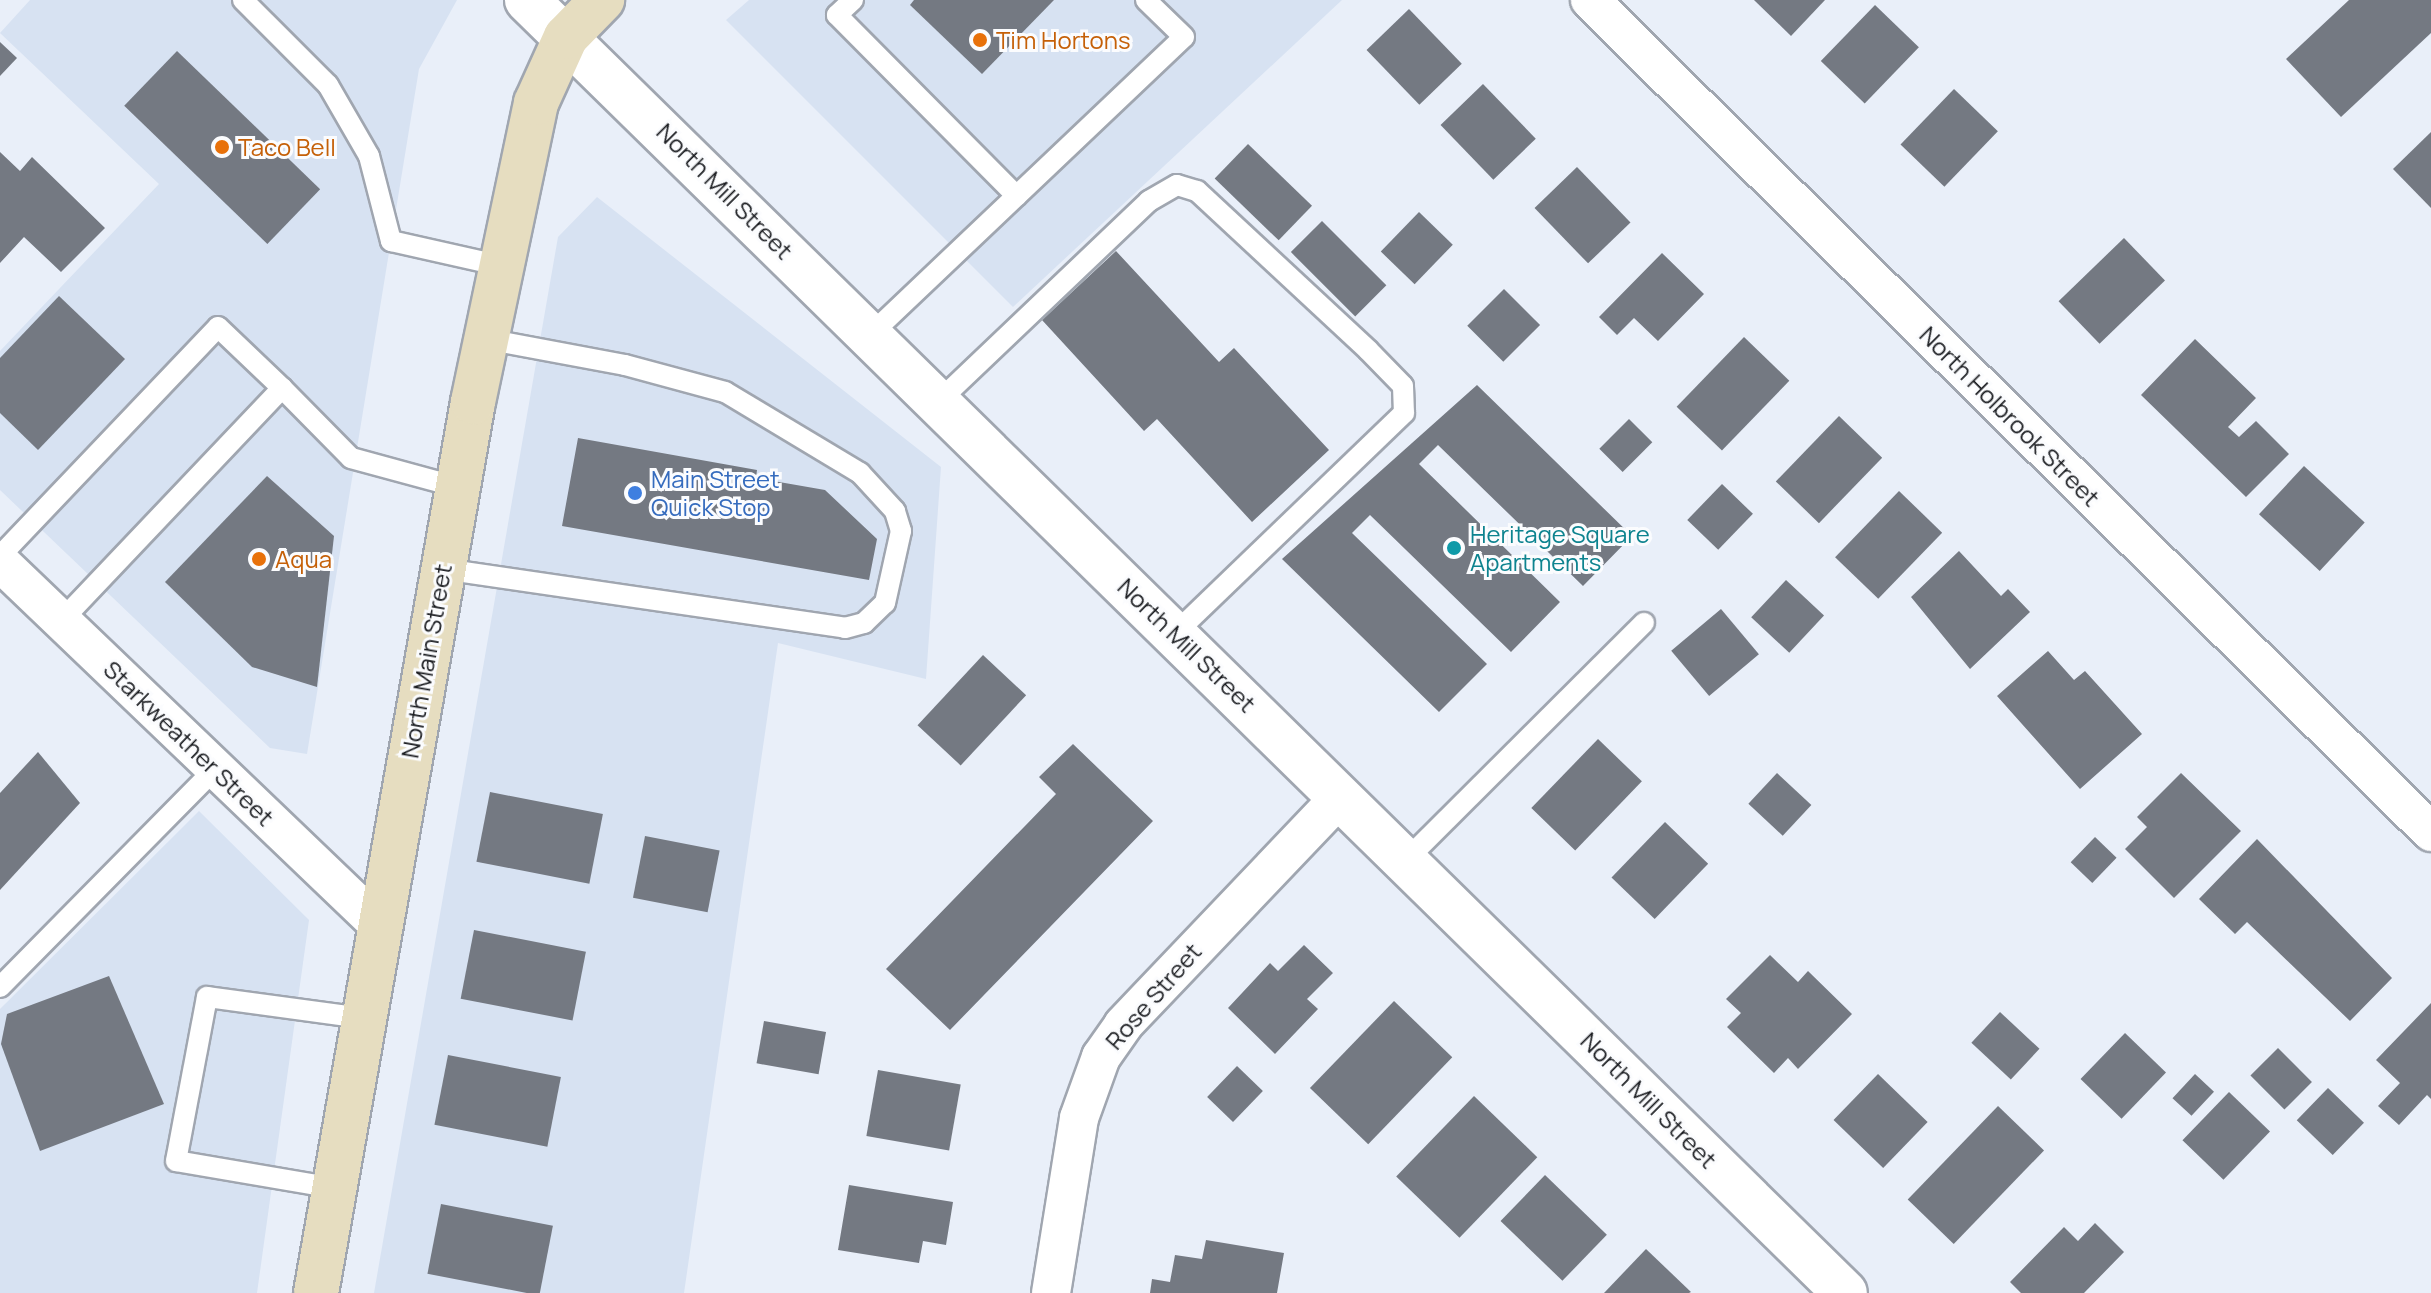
<!DOCTYPE html>
<style>
body{margin:0}
#map{position:relative;width:2431px;height:1293px;overflow:hidden;background:#e9eff9;font-family:Manrope,sans-serif}
div>[style]{position:absolute}
.built>*{inset:0;background:#d7e2f2}
.building>*{inset:0;background:#747982;transform-origin:0 0}
.roads{filter:drop-shadow(2px 0 #a0a6b0) drop-shadow(-2px 0 #a0a6b0) drop-shadow(0 2px #a0a6b0) drop-shadow(0 -2px #a0a6b0)}
.service>*{height:20px;margin:-10px;padding:0 10px;transform-origin:10px;border-radius:10px;background:#fff}
.minor>*{height:38px;margin:-19px;padding:0 19px;transform-origin:19px;border-radius:19px;background:#fff}
.tertiary>*{height:44px;margin:-22px;padding:0 22px;transform-origin:22px;border-radius:22px;background:#fff}
.secondary>*{height:44px;margin:-22px;padding:0 22px;transform-origin:22px;border-radius:22px;background:#e6ddc0}
.dots>*{width:22px;height:22px;translate:-50% -50%;box-sizing:border-box;border:4px solid #fbfcfe;border-radius:50%}
span{translate:-50% -50%;white-space:nowrap;text-align:center;line-height:1.15;-webkit-text-stroke:6px #fbfcfe;paint-order:stroke}
.food-label{font-size:24px;color:#c56008}
.left{translate:0 -50%;text-align:left}
.street-label{font-size:24px;color:#1a1c20}
.shop-label{font-size:24px;color:#366cbe}
.culture-label{font-size:24px;color:#0d838f}
</style>
<div id="map">
<div class="built">
<div style="clip-path:polygon(30px 0,457px 0,419px 69px,307px 754px,270px 748px,0 490px,0 351px,159px 184px,0 33px)"></div>
<div style="clip-path:polygon(749px 0,1342px 0,1013px 307px,726px 20px)"></div>
<div style="clip-path:polygon(597px 197px,941px 467px,926px 679px,778px 643px,684px 1293px,374px 1293px,558px 237px)"></div>
<div style="clip-path:polygon(199px 811px,309px 920px,257px 1293px,0 1293px,0 1009px)"></div>
</div>
<div class="building">
<div style="clip-path:polygon(914px 0,1054px 0,982px 74px,910px 5px)"></div>
<div style="clip-path:polygon(1754px 0,1825px 0,1791px 36px)"></div>
<div style="clip-path:polygon(2349px 0,2431px 0,2431px 33px,2341px 117px,2286px 59px)"></div>
<div style="left:1875px;top:5px;width:61px;height:78px;rotate:44deg"></div>
<div style="left:1409px;top:9px;width:76px;height:59px;rotate:46deg"></div>
<div style="clip-path:polygon(0 42px,17px 58px,0 76px)"></div>
<div style="left:177px;top:51px;width:199px;height:76px;rotate:44deg"></div>
<div style="left:1483px;top:84px;width:76px;height:59px;rotate:46deg"></div>
<div style="left:1954px;top:89px;width:61px;height:77px;rotate:44deg"></div>
<div style="clip-path:polygon(2431px 132px,2431px 208px,2393px 169px)"></div>
<div style="left:1248px;top:144px;width:89px;height:48px;rotate:44deg"></div>
<div style="clip-path:polygon(0 152px,20px 171px,32px 157px,105px 228px,61px 272px,24px 237px,0 263px)"></div>
<div style="left:1577px;top:167px;width:77px;height:59px;rotate:46deg"></div>
<div style="left:1419px;top:212px;width:47px;height:55px;rotate:44deg"></div>
<div style="left:1322px;top:221px;width:91px;height:44px;rotate:45deg"></div>
<div style="left:2124px;top:238px;width:59px;height:91px;rotate:46deg"></div>
<div style="clip-path:polygon(1116px 251px,1219px 362px,1234px 348px,1329px 450px,1252px 522px,1157px 419px,1144px 431px,1042px 320px)"></div>
<div style="clip-path:polygon(1662px 253px,1704px 294px,1658px 341px,1634px 318px,1617px 335px,1599px 317px)"></div>
<div style="left:1504px;top:289px;width:51px;height:52px;rotate:45deg"></div>
<div style="clip-path:polygon(59px 296px,125px 359px,38px 450px,0 413px,0 358px)"></div>
<div style="left:1744px;top:337px;width:63px;height:97px;rotate:44deg"></div>
<div style="clip-path:polygon(2195px 339px,2256px 398px,2228px 427px,2239px 437px,2256px 421px,2289px 454px,2246px 497px,2141px 395px)"></div>
<div style="clip-path:polygon(1477px 385px,1632px 536px,1583px 586px,1438px 445px,1419px 464px,1560px 602px,1511px 652px,1370px 515px,1352px 533px,1487px 664px,1439px 712px,1282px 559px)"></div>
<div style="left:1839px;top:416px;width:60px;height:91px;rotate:44deg"></div>
<div style="left:1629px;top:419px;width:33px;height:42px;rotate:45deg"></div>
<div style="clip-path:polygon(578px 438px,757px 470px,756px 478px,825px 490px,877px 539px,869px 580px,562px 526px)"></div>
<div style="left:2304px;top:466px;width:83px;height:66px;rotate:43deg"></div>
<div style="clip-path:polygon(267px 476px,334px 536px,317px 687px,252px 667px,165px 582px)"></div>
<div style="left:1722px;top:484px;width:43px;height:50px;rotate:44deg"></div>
<div style="left:1899px;top:491px;width:60px;height:92px;rotate:44deg"></div>
<div style="clip-path:polygon(1959px 551px,2001px 596px,2008px 589px,2030px 612px,1970px 669px,1911px 597px)"></div>
<div style="left:1786px;top:580px;width:52px;height:51px;rotate:43deg"></div>
<div style="left:1721px;top:609px;width:59px;height:65px;rotate:50deg"></div>
<div style="clip-path:polygon(2048px 651px,2074px 680px,2085px 671px,2142px 734px,2080px 789px,1997px 696px)"></div>
<div style="left:983px;top:655px;width:59px;height:96px;rotate:43deg"></div>
<div style="left:1598px;top:739px;width:61px;height:96px;rotate:44deg"></div>
<div style="clip-path:polygon(1073px 744px,1153px 821px,950px 1030px,886px 969px,1056px 794px,1039px 777px)"></div>
<div style="clip-path:polygon(38px 752px,80px 803px,0 890px,0 793px)"></div>
<div style="left:1777px;top:773px;width:47px;height:42px;rotate:43deg"></div>
<div style="clip-path:polygon(2181px 773px,2241px 831px,2174px 898px,2125px 849px,2147px 827px,2137px 817px)"></div>
<div style="left:490px;top:792px;width:115px;height:71px;rotate:11deg"></div>
<div style="left:1665px;top:822px;width:60px;height:77px;rotate:44deg"></div>
<div style="left:645px;top:836px;width:76px;height:63px;rotate:11deg"></div>
<div style="left:2095px;top:837px;width:30px;height:35px;rotate:44deg"></div>
<div style="clip-path:polygon(2257px 839px,2392px 978px,2350px 1021px,2247px 922px,2235px 934px,2199px 899px)"></div>
<div style="left:474px;top:930px;width:114px;height:70px;rotate:11deg"></div>
<div style="clip-path:polygon(1304px 945px,1333px 973px,1307px 999px,1318px 1009px,1275px 1054px,1228px 1008px,1270px 963px,1278px 971px)"></div>
<div style="clip-path:polygon(1770px 955px,1798px 982px,1808px 971px,1852px 1014px,1798px 1069px,1788px 1058px,1774px 1073px,1727px 1027px,1741px 1013px,1726px 999px)"></div>
<div style="clip-path:polygon(109px 976px,164px 1104px,40px 1151px,1px 1044px,7px 1014px)"></div>
<div style="left:1394px;top:1001px;width:81px;height:121px;rotate:44deg"></div>
<div style="clip-path:polygon(2431px 1003px,2431px 1099px,2427px 1095px,2399px 1125px,2378px 1106px,2400px 1083px,2376px 1060px)"></div>
<div style="left:2000px;top:1012px;width:54px;height:42px;rotate:43deg"></div>
<div style="left:764px;top:1021px;width:63px;height:43px;rotate:10deg"></div>
<div style="left:2125px;top:1033px;width:57px;height:64px;rotate:44deg"></div>
<div style="left:2278px;top:1048px;width:48px;height:39px;rotate:45deg"></div>
<div style="left:448px;top:1055px;width:115px;height:71px;rotate:11deg"></div>
<div style="left:1237px;top:1066px;width:36px;height:43px;rotate:44deg"></div>
<div style="left:878px;top:1070px;width:84px;height:67px;rotate:10deg"></div>
<div style="left:1878px;top:1074px;width:69px;height:64px;rotate:44deg"></div>
<div style="left:2195px;top:1074px;width:26px;height:33px;rotate:43deg"></div>
<div style="left:2328px;top:1088px;width:50px;height:45px;rotate:44deg"></div>
<div style="left:2229px;top:1092px;width:57px;height:67px;rotate:44deg"></div>
<div style="left:1474px;top:1096px;width:88px;height:112px;rotate:44deg"></div>
<div style="left:1998px;top:1106px;width:64px;height:130px;rotate:44deg"></div>
<div style="left:1545px;top:1175px;width:86px;height:64px;rotate:44deg"></div>
<div style="clip-path:polygon(849px 1185px,953px 1202px,946px 1245px,923px 1241px,919px 1263px,838px 1250px)"></div>
<div style="left:441px;top:1204px;width:114px;height:71px;rotate:11deg"></div>
<div style="clip-path:polygon(2095px 1223px,2124px 1252px,2084px 1293px,2021px 1293px,2010px 1282px,2064px 1227px,2078px 1241px)"></div>
<div style="clip-path:polygon(1206px 1240px,1284px 1253px,1277px 1293px,1150px 1293px,1152px 1279px,1170px 1282px,1175px 1255px,1202px 1259px)"></div>
<div style="clip-path:polygon(1646px 1249px,1691px 1292px,1689px 1293px,1604px 1293px)"></div>
</div>
<div class="roads">
<div class="service">
<div style="left:243px;top:0;width:120px;rotate:45deg"></div>
<div style="left:328px;top:85px;width:82px;rotate:60deg"></div>
<div style="left:369px;top:156px;width:88px;rotate:75.5deg"></div>
<div style="left:391px;top:241px;width:114px;rotate:12.7deg"></div>
<div style="left:853px;top:0;width:22px;rotate:137deg"></div>
<div style="left:837px;top:15px;width:255px;rotate:45.2deg"></div>
<div style="left:871px;top:334px;width:431px;rotate:-43.5deg"></div>
<div style="left:1184px;top:37px;width:53px;rotate:-135.8deg"></div>
<div style="left:939px;top:401px;width:290px;rotate:-43.6deg"></div>
<div style="left:1149px;top:201px;width:32px;rotate:-30deg"></div>
<div style="left:1177px;top:185px;width:21px;rotate:17deg"></div>
<div style="left:1197px;top:191px;width:233px;rotate:42.9deg"></div>
<div style="left:1368px;top:350px;width:50px;rotate:45.8deg"></div>
<div style="left:1403px;top:386px;width:27px;rotate:88deg"></div>
<div style="left:1404px;top:413px;width:318px;rotate:136.1deg"></div>
<div style="left:0;top:556px;width:316px;rotate:-46.4deg"></div>
<div style="left:218px;top:327px;width:88px;rotate:43.6deg"></div>
<div style="left:443px;top:569px;width:406px;rotate:8.3deg"></div>
<div style="left:845px;top:628px;width:20px;rotate:-15deg"></div>
<div style="left:864px;top:623px;width:29px;rotate:-44deg"></div>
<div style="left:885px;top:603px;width:74px;rotate:-77.5deg"></div>
<div style="left:901px;top:531px;width:21px;rotate:-107deg"></div>
<div style="left:895px;top:511px;width:52px;rotate:-132.6deg"></div>
<div style="left:860px;top:473px;width:157px;rotate:-149deg"></div>
<div style="left:725px;top:392px;width:104px;rotate:-164.9deg"></div>
<div style="left:625px;top:365px;width:141px;rotate:-169.4deg"></div>
<div style="left:62px;top:620px;width:320px;rotate:-46.5deg"></div>
<div style="left:282px;top:388px;width:98px;rotate:45.4deg"></div>
<div style="left:351px;top:458px;width:111px;rotate:15.2deg"></div>
<div style="left:1406px;top:860px;width:336px;rotate:-44.9deg"></div>
<div style="left:0;top:987px;width:308px;rotate:-45.4deg"></div>
<div style="left:334px;top:1188px;width:160px;rotate:-170.3deg"></div>
<div style="left:176px;top:1161px;width:167px;rotate:-79.3deg"></div>
<div style="left:207px;top:997px;width:156px;rotate:7.7deg"></div>
</div>
<div class="minor">
<div style="left:1590px;top:0;width:1183px;rotate:44.69deg"></div>
<div style="left:0;top:562px;width:523px;rotate:43.76deg"></div>
<div style="left:1051px;top:1293px;width:177px;rotate:-80.9deg"></div>
<div style="left:1079px;top:1118px;width:65px;rotate:-70.2deg"></div>
<div style="left:1101px;top:1057px;width:39px;rotate:-55deg"></div>
<div style="left:1123px;top:1025px;width:316px;rotate:-46.4deg"></div>
</div>
<div class="tertiary">
<div style="left:527px;top:0;width:1846px;rotate:44.45deg"></div>
</div>
<div class="secondary">
<div style="left:316px;top:1293px;width:905px;rotate:-80.01deg"></div>
<div style="left:473px;top:402px;width:306px;rotate:-78.1deg"></div>
<div style="left:536px;top:103px;width:72px;rotate:-65.6deg"></div>
<div style="left:566px;top:37px;width:52px;rotate:-45.8deg"></div>
</div>
</div>
<div class="dots">
<div style="left:980px;top:40px;background:#e8710a"></div>
<div style="left:222px;top:147px;background:#e8710a"></div>
<div style="left:635px;top:493px;background:#3f7fe0"></div>
<div style="left:1454px;top:548px;background:#0f9aa8"></div>
<div style="left:259px;top:559px;background:#e8710a"></div>
</div>
<div class="food-label">
<span class="left" style="left:996px;top:40px">Tim Hortons</span>
<span class="left" style="left:238px;top:147px">Taco Bell</span>
<span class="left" style="left:275px;top:559px">Aqua</span>
</div>
<div class="street-label">
<span style="left:725px;top:191px;rotate:45deg">North Mill Street</span>
<span style="left:2010px;top:416px;rotate:45deg">North Holbrook Street</span>
<span style="left:1187px;top:645px;rotate:44deg">North Mill Street</span>
<span style="left:426px;top:661px;rotate:-80deg">North Main Street</span>
<span style="left:189px;top:743px;rotate:44deg">Starkweather Street</span>
<span style="left:1153px;top:996px;rotate:-49deg">Rose Street</span>
<span style="left:1649px;top:1100px;rotate:45deg">North Mill Street</span>
</div>
<div class="shop-label">
<span class="left" style="left:651px;top:493px">Main Street<br>Quick Stop</span>
</div>
<div class="culture-label">
<span class="left" style="left:1470px;top:548px">Heritage Square<br>Apartments</span>
</div>
</div>
